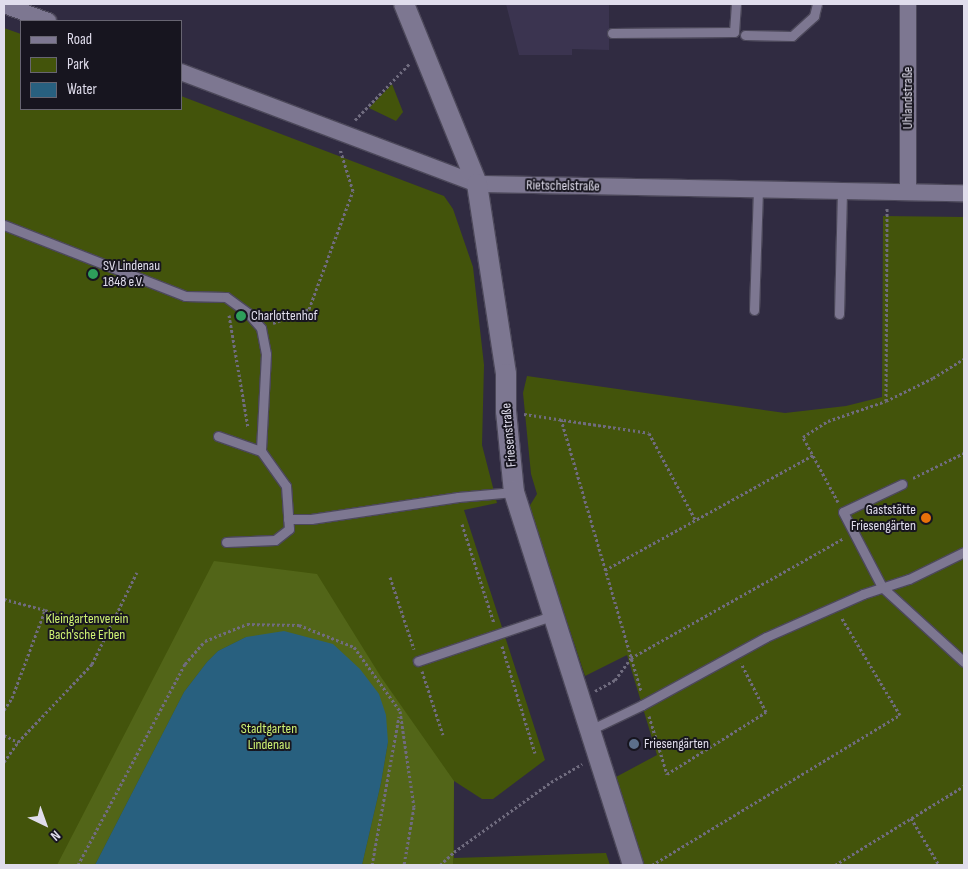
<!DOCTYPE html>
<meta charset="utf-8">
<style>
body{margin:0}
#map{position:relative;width:968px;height:869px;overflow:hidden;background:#302b41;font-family:"Sofia Sans Condensed",sans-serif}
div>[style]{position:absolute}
.built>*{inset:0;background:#3b3450}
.green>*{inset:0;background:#43540b}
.forest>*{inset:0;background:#526518}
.water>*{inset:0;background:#28607f}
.path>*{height:3px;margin-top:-1.5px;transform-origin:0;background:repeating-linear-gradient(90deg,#706c7f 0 2.5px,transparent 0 5px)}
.roads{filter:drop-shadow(1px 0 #4c485a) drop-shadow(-1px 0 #4c485a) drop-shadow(0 1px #4c485a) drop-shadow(0 -1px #4c485a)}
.service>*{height:9px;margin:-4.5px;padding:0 4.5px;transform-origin:4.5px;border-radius:4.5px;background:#7d7791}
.minor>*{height:16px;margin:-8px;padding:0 8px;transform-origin:8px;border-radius:8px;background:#7d7791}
.tertiary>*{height:20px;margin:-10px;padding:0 10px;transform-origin:10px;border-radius:10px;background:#7d7791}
.dots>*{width:14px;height:14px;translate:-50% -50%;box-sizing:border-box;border:2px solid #17151f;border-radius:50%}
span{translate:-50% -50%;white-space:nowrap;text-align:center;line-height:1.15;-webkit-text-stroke:4px #17151f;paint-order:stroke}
.street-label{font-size:14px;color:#e0ddec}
.poi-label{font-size:14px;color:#e0ddec}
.left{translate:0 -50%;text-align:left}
.right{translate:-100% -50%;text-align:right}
.park-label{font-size:14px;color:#cff273}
.frame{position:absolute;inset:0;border:5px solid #e0ddec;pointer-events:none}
.legend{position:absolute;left:20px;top:20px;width:162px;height:90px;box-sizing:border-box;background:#17151f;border:1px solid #676571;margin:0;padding:6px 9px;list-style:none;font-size:15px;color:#e0ddec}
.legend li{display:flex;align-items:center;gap:10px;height:25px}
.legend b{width:25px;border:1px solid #676571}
.north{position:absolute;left:20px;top:799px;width:50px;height:50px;-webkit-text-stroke:4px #17151f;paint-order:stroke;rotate:138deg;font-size:14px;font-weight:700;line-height:20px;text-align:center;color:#e0ddec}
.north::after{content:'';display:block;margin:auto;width:18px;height:22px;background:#e0ddec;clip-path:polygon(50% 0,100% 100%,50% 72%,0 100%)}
</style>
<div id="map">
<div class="built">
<div style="clip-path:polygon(506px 4px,609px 4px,609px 50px,572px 49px,572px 55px,519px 55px)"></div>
</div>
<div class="green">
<div style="clip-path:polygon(4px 28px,21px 34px,21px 109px,181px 109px,181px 96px,444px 196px,453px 209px,473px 267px,484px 365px,482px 445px,497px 503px,464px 510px,545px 760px,493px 799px,482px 799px,454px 781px,454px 858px,606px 853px,610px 865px,4px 865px)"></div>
<div style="clip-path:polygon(392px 84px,403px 112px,396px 121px,369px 108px)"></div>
<div style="clip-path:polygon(883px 216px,964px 217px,964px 865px,642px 865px,616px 777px,657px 755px,627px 655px,585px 676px,529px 507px,537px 494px,531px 474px,523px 393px,527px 376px,785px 413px,846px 406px,882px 397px)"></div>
</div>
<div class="forest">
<div style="clip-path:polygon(214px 561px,317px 574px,381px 677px,454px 781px,453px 865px,362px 865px,381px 783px,388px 742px,246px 637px,218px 651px,207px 662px,184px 692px,95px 865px,57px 865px)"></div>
</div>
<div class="water">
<div style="clip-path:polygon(284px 631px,333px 644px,360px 669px,379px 694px,386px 715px,388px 742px,381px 783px,362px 865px,95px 865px,184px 692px,207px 662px,218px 651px,246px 637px)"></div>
</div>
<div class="path">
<div style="left:355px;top:120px;width:79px;rotate:-46deg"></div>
<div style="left:229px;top:315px;width:114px;rotate:80.4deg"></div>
<div style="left:273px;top:323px;width:39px;rotate:-21deg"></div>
<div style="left:309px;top:309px;width:126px;rotate:-69.6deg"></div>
<div style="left:353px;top:191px;width:44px;rotate:-107.2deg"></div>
<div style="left:886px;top:401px;width:52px;rotate:-26.1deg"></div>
<div style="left:933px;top:378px;width:36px;rotate:-32deg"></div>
<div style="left:524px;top:414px;width:126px;rotate:8.6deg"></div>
<div style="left:649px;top:433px;width:98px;rotate:61.9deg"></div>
<div style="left:561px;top:419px;width:284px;rotate:73.6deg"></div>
<div style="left:913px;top:478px;width:57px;rotate:-26.1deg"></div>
<div style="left:838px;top:502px;width:74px;rotate:-118.3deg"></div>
<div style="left:803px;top:437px;width:30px;rotate:-33deg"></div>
<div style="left:828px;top:421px;width:61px;rotate:-19deg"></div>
<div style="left:886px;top:401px;width:194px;rotate:-89.7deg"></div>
<div style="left:462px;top:524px;width:104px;rotate:72.1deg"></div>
<div style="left:605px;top:570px;width:238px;rotate:-28.9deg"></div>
<div style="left:390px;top:577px;width:76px;rotate:71.6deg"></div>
<div style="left:4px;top:599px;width:42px;rotate:15deg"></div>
<div style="left:45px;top:610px;width:36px;rotate:21deg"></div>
<div style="left:502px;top:646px;width:112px;rotate:72.9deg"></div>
<div style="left:422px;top:671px;width:67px;rotate:71.8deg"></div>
<div style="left:595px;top:691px;width:23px;rotate:-29deg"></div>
<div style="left:615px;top:680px;width:27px;rotate:-54deg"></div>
<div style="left:631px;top:658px;width:244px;rotate:-29.4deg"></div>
<div style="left:4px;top:710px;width:14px;rotate:-56deg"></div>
<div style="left:12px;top:698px;width:94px;rotate:-69.4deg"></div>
<div style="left:649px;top:716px;width:61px;rotate:72.8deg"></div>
<div style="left:667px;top:774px;width:117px;rotate:-32.1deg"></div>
<div style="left:766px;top:712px;width:55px;rotate:-117deg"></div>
<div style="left:4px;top:735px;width:16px;rotate:27deg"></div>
<div style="left:4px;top:762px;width:24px;rotate:-55deg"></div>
<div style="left:18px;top:742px;width:108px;rotate:-46.5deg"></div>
<div style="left:92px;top:664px;width:102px;rotate:-63.9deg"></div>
<div style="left:911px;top:818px;width:55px;rotate:59.2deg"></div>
<div style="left:78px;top:865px;width:228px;rotate:-62deg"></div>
<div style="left:185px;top:664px;width:30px;rotate:-49deg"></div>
<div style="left:205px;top:641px;width:45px;rotate:-22deg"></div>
<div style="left:247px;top:624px;width:52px;rotate:1.1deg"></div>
<div style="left:299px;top:625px;width:59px;rotate:21.8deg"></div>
<div style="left:354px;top:647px;width:79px;rotate:54.3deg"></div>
<div style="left:400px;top:711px;width:97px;rotate:81.7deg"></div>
<div style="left:414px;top:807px;width:59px;rotate:99.8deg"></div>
<div style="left:372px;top:865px;width:151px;rotate:-79.7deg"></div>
<div style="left:440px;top:865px;width:19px;rotate:-43deg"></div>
<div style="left:454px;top:852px;width:120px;rotate:-35.8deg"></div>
<div style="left:551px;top:782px;width:36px;rotate:-30deg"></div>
<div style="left:652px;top:865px;width:290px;rotate:-31.2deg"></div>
<div style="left:900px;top:715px;width:114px;rotate:-121deg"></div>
<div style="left:835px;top:865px;width:151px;rotate:-31.5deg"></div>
</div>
<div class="roads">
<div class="service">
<div style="left:612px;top:33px;width:122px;rotate:-0.5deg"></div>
<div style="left:734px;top:32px;width:28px;rotate:-86deg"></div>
<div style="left:745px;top:35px;width:47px;rotate:1.2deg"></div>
<div style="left:792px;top:36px;width:30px;rotate:-42deg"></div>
<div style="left:814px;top:16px;width:12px;rotate:-76deg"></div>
<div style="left:4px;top:225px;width:194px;rotate:21.4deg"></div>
<div style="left:185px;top:296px;width:41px;rotate:1.4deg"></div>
<div style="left:226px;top:297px;width:27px;rotate:36deg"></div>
<div style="left:248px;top:313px;width:20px;rotate:49deg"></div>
<div style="left:261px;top:328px;width:26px;rotate:79deg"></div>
<div style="left:266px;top:354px;width:97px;rotate:93deg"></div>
<div style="left:754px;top:310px;width:121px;rotate:-88.1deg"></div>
<div style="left:839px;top:314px;width:124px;rotate:-88.6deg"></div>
<div style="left:218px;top:436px;width:46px;rotate:19.2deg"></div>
<div style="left:261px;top:451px;width:43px;rotate:54.5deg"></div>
<div style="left:286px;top:486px;width:43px;rotate:86deg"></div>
<div style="left:289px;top:529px;width:18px;rotate:142deg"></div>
<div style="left:275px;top:540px;width:49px;rotate:177.7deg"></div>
<div style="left:902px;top:484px;width:65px;rotate:154.6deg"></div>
<div style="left:843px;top:512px;width:85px;rotate:62.5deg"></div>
<div style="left:882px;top:587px;width:111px;rotate:42.4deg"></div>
<div style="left:288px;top:519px;width:23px"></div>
<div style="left:311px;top:519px;width:149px;rotate:-8.5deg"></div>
<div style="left:458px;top:497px;width:56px;rotate:-5.1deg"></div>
<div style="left:418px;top:661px;width:141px;rotate:-18.6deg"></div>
<div style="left:590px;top:730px;width:58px;rotate:-25.7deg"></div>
<div style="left:642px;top:705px;width:141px;rotate:-28.7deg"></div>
<div style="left:766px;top:637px;width:106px;rotate:-23.9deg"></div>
<div style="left:863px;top:594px;width:48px;rotate:-18.1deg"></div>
<div style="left:909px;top:579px;width:61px;rotate:-26.1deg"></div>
</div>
<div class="minor">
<div style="left:908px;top:4px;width:188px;rotate:90deg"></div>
<div style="left:4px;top:5px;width:47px;rotate:20deg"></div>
<div style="left:181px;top:72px;width:316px;rotate:20.7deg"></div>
<div style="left:477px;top:184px;width:487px;rotate:1.1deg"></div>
</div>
<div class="tertiary">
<div style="left:404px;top:4px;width:194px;rotate:67.9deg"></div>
<div style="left:477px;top:184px;width:192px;rotate:81.3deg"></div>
<div style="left:506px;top:374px;width:37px;rotate:90deg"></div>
<div style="left:506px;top:411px;width:81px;rotate:84.4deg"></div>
<div style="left:514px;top:492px;width:392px;rotate:72.3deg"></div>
</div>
</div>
<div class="dots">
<div style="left:93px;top:274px;background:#2e9e5b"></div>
<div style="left:241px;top:316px;background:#2e9e5b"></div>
<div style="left:926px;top:518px;background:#e8710a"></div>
<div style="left:634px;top:744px;background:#5c6f8a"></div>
</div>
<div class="street-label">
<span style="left:908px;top:98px;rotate:-90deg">Uhlandstraße</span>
<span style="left:563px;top:186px;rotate:1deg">Rietschelstraße</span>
<span style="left:509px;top:435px;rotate:-95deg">Friesenstraße</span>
</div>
<div class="poi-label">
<span class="left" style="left:103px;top:274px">SV Lindenau<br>1848 e.V.</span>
<span class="left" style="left:251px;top:316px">Charlottenhof</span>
<span class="right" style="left:916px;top:518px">Gaststätte<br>Friesengärten</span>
<span class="left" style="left:644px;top:744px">Friesengärten</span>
</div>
<div class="park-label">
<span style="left:87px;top:627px">Kleingartenverein<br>Bach'sche Erben</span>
<span style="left:269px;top:737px">Stadtgarten<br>Lindenau</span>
</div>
<div class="frame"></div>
<ul class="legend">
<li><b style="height:6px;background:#7d7791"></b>Road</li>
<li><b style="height:14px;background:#43540b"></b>Park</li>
<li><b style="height:14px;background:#28607f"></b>Water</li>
</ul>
<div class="north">N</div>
</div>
